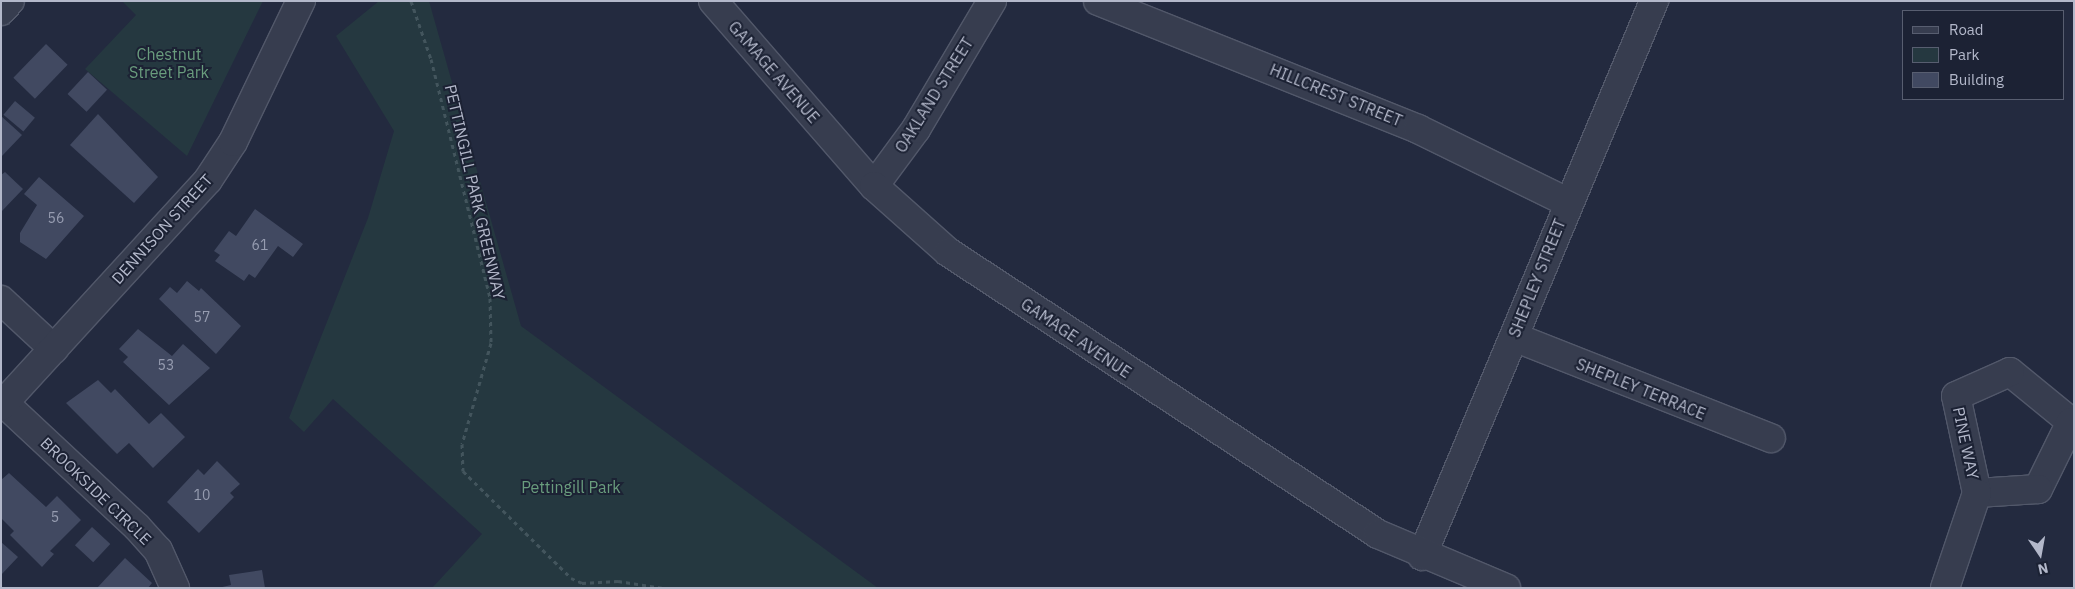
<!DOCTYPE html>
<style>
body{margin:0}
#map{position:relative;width:2075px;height:589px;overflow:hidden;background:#232a3f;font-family:"IBM Plex Sans",sans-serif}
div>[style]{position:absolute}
.green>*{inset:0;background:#253840}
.building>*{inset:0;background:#414961;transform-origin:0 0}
.path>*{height:3px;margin-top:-1.5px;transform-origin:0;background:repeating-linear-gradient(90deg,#43555d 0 4px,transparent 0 8px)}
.roads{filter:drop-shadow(1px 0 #52586a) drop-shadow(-1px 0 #52586a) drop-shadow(0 1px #52586a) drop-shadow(0 -1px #52586a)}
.minor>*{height:28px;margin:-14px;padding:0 14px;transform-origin:14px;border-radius:14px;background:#373d4f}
.tertiary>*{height:28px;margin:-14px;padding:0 14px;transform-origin:14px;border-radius:14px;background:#373d4f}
span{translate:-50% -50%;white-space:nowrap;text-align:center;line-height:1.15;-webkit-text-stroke:4px #1c2234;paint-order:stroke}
.number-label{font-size:14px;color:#969cb0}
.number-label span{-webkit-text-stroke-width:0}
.park-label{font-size:16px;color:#699c7d}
.street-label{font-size:16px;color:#b3b8ca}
.frame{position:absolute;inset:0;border:2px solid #b3b8ca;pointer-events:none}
.legend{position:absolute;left:1902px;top:10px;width:162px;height:90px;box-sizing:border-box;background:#1c2234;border:1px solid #585e70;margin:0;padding:6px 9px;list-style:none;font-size:15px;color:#b3b8ca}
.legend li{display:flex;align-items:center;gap:10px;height:25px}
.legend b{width:25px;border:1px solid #585e70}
.north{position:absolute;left:2015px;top:529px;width:50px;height:50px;-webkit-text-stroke:4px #1c2234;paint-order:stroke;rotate:168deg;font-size:14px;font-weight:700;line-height:20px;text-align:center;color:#b3b8ca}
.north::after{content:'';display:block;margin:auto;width:18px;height:22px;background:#b3b8ca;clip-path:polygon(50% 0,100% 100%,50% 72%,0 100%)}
</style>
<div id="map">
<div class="green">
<div style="clip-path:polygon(122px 1px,263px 1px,187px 156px,85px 69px,136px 15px)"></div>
<div style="clip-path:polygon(379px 1px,429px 1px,521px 326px,878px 588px,432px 588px,482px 534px,333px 399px,304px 432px,289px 418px,368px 218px,394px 131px,336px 36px)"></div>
</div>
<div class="building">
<div style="left:46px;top:44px;width:30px;height:47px;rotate:44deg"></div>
<div style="left:88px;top:72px;width:26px;height:30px;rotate:43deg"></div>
<div style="left:15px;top:101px;width:26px;height:18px;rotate:40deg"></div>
<div style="clip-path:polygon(98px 114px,158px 177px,134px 203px,70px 145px)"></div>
<div style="clip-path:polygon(1px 116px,22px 135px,1px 157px)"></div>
<div style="clip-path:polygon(5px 172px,23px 189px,1px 212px,1px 175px)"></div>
<div style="clip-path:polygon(39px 177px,84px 216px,46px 259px,20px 242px,20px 233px,37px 205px,24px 194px)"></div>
<div style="clip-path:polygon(255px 209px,303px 244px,293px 257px,278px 246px,255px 278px,249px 274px,244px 281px,215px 261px,220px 255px,214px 251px,229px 231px,236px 236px)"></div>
<div style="clip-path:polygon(187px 281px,199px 291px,201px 288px,241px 326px,216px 354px,159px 299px,170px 287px,177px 293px)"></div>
<div style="clip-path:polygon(138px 329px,172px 356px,183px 344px,210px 368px,169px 405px,123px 362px,128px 357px,119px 349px)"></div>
<div style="clip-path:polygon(98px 380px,111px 393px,115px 389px,149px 424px,161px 413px,185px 437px,153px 468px,129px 443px,117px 454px,66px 403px)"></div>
<div style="clip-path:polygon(217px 461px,240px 484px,230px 493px,234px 497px,199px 533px,167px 502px,198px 469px,204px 475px)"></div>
<div style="clip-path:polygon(9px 473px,46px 507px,57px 496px,81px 520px,50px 551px,54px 554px,42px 567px,10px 535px,14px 531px,1px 518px,1px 480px)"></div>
<div style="left:92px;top:527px;width:25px;height:25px;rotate:43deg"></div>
<div style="clip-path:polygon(1px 542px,18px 557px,1px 575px)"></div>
<div style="clip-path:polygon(125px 558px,152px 583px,148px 588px,97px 588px)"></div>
<div style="clip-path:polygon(262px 570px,265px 588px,218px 588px,231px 585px,229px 575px)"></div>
</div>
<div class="path">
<div style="left:411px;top:1px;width:61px;rotate:71deg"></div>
<div style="left:431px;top:59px;width:246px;rotate:76.1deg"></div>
<div style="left:490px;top:298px;width:45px;rotate:88.7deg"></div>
<div style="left:491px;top:343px;width:105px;rotate:106deg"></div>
<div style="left:462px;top:444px;width:27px;rotate:88deg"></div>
<div style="left:463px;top:471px;width:152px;rotate:44.7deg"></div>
<div style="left:571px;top:578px;width:12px;rotate:24deg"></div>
<div style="left:582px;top:583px;width:36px;rotate:-3deg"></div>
<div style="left:618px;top:581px;width:47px;rotate:8.7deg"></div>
</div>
<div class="roads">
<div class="minor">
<div style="left:1098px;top:1px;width:345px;rotate:21.8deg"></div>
<div style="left:1418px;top:129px;width:166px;rotate:26.1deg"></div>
<div style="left:1px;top:11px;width:13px;rotate:-48deg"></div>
<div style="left:874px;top:186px;width:71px;rotate:-53.6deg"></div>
<div style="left:916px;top:129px;width:149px;rotate:-59.3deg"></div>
<div style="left:1px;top:300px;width:72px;rotate:42.8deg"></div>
<div style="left:1514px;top:337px;width:276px;rotate:21.5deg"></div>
<div style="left:2010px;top:372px;width:79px;rotate:39.3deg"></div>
<div style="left:2071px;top:422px;width:75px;rotate:116.2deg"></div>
<div style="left:2038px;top:489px;width:61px;rotate:176.2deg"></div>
<div style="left:1977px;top:493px;width:99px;rotate:-102.2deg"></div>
<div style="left:1956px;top:396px;width:59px;rotate:-24deg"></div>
<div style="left:4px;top:403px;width:182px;rotate:43deg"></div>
<div style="left:137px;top:527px;width:31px;rotate:48deg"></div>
<div style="left:158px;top:550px;width:42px;rotate:65.9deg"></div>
<div style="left:1422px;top:556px;width:602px;rotate:-67.31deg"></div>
<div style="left:1945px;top:588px;width:100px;rotate:-71.4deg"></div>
</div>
<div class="tertiary">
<div style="left:713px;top:1px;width:245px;rotate:49deg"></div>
<div style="left:874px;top:186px;width:99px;rotate:41.7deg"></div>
<div style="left:948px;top:252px;width:514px;rotate:33.26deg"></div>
<div style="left:1378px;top:534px;width:139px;rotate:22.9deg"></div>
<div style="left:1px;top:406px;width:306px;rotate:-47.5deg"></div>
<div style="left:208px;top:180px;width:45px;rotate:-56.7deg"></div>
<div style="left:233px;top:142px;width:157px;rotate:-64.3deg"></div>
</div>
</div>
<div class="number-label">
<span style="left:56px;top:218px">56</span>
<span style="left:260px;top:245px">61</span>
<span style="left:202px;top:317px">57</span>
<span style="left:166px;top:365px">53</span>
<span style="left:202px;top:495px">10</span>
<span style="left:55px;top:517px">5</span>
</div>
<div class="park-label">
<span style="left:169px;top:63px">Chestnut<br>Street Park</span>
<span style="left:571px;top:487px">Pettingill Park</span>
</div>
<div class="street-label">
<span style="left:774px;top:72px;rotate:49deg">GAMAGE AVENUE</span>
<span style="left:934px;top:95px;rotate:-58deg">OAKLAND STREET</span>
<span style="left:1336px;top:95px;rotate:22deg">HILLCREST STREET</span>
<span style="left:475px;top:192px;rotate:77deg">PETTINGILL PARK GREENWAY</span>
<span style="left:162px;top:229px;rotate:-48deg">DENNISON STREET</span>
<span style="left:1537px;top:278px;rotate:-68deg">SHEPLEY STREET</span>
<span style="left:1076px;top:338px;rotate:34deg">GAMAGE AVENUE</span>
<span style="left:1641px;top:389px;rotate:22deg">SHEPLEY TERRACE</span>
<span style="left:1966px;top:443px;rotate:78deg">PINE WAY</span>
<span style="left:96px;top:491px;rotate:44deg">BROOKSIDE CIRCLE</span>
</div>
<div class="frame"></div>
<ul class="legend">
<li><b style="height:6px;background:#373d4f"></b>Road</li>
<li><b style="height:14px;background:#253840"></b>Park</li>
<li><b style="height:14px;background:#414961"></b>Building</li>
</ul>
<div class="north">N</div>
</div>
